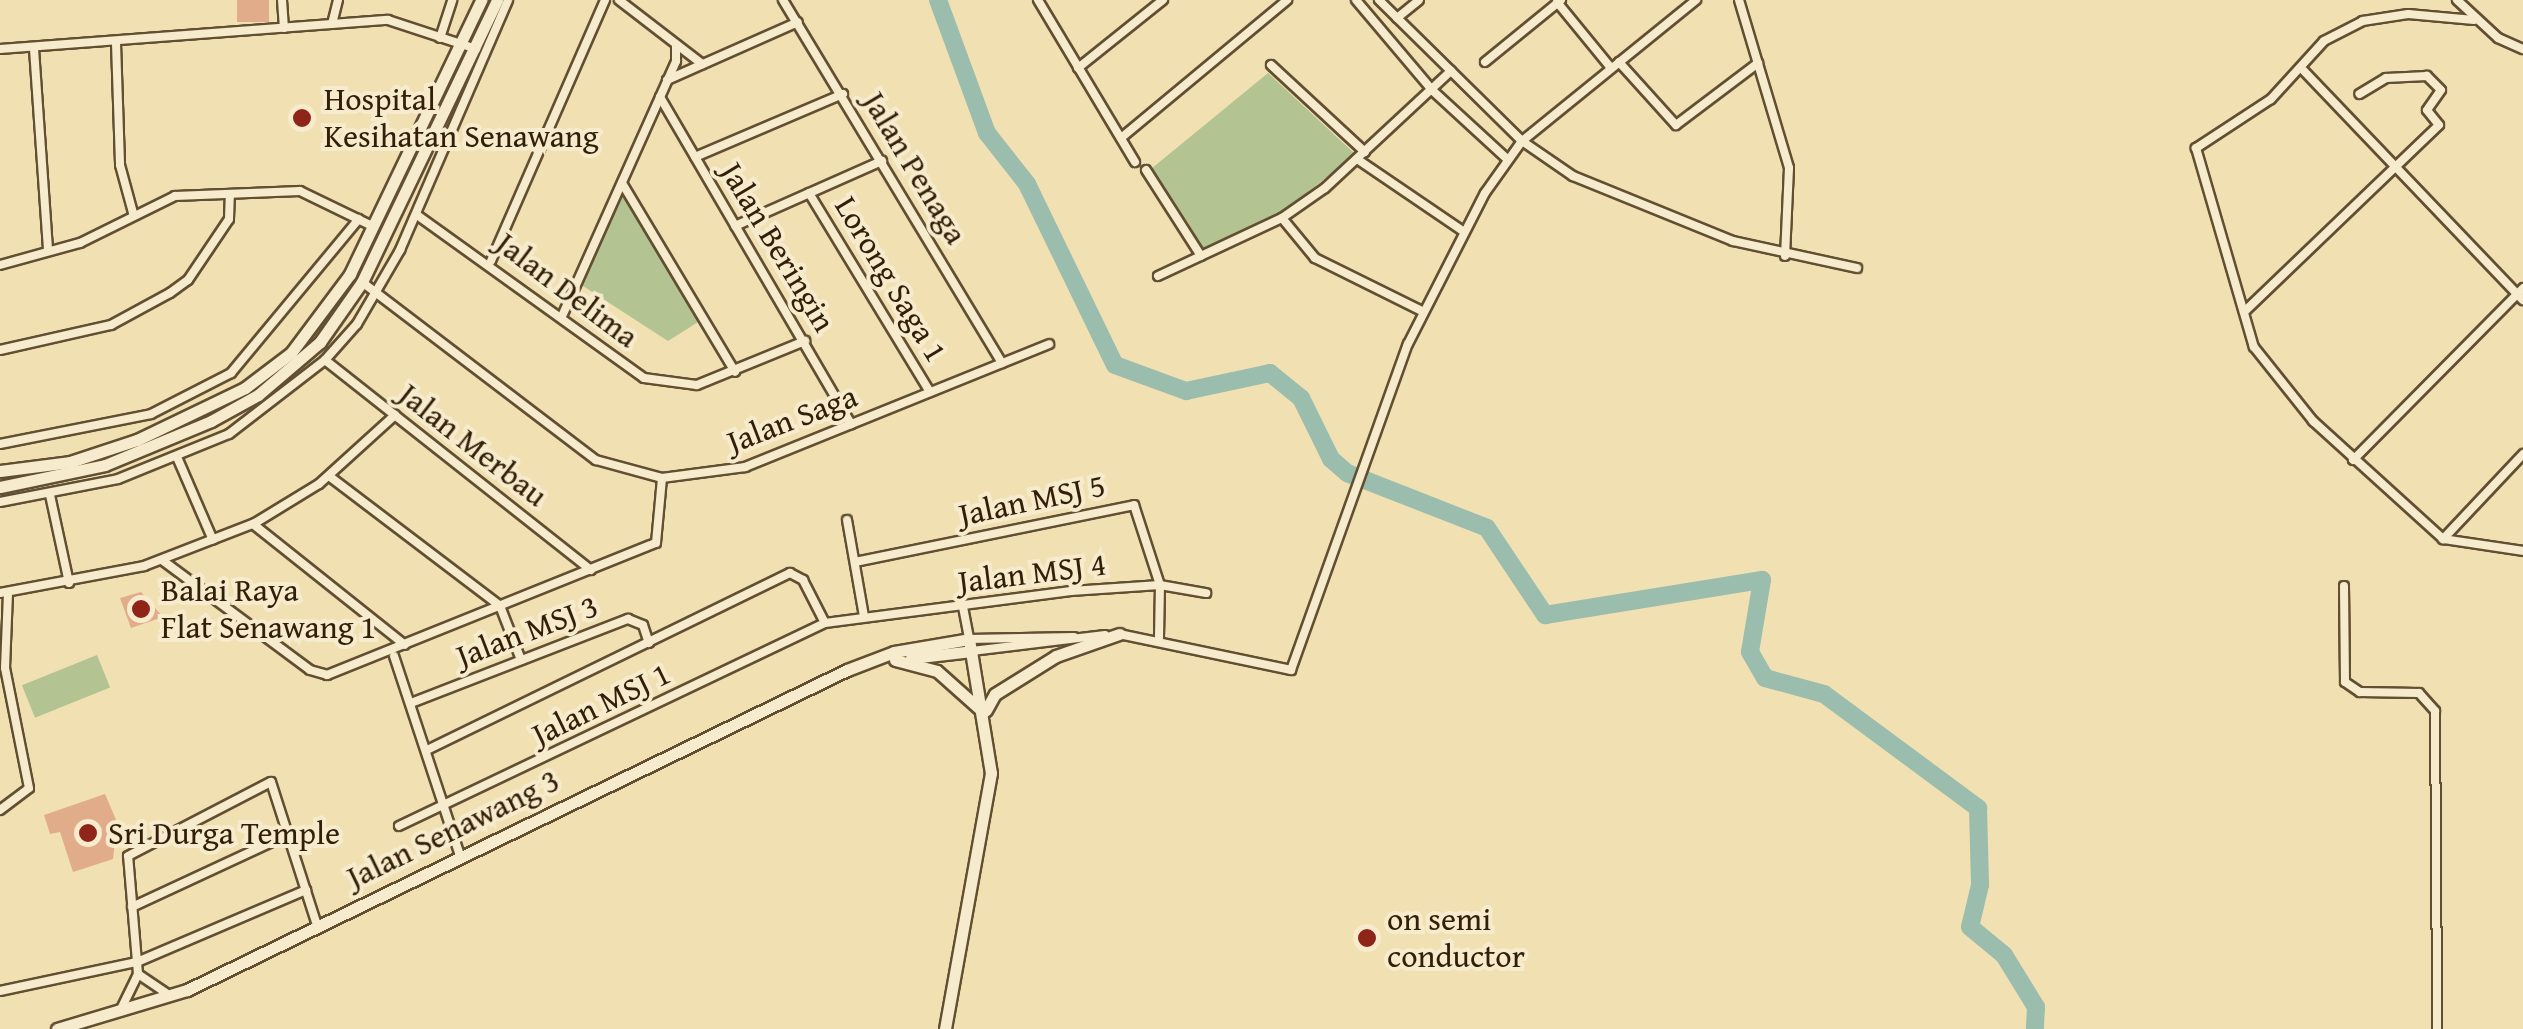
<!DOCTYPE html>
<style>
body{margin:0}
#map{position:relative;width:2523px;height:1029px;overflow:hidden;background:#f1e0b2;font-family:"Gentium Book Plus",serif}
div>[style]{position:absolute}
.green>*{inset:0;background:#b3c391;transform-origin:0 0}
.river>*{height:18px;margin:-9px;padding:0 9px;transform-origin:9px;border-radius:9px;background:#9bbdad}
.building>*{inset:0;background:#e0ac8a;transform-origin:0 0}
.roads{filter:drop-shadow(2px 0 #624f32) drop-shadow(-2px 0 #624f32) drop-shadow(0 2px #624f32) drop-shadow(0 -2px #624f32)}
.street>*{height:8px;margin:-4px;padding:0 4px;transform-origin:4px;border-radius:4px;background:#f6ebcd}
.secondary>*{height:11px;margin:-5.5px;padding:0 5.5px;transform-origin:5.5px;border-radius:5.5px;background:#f6ebcd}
.dots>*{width:28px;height:28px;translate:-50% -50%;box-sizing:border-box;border:5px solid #f6ebcd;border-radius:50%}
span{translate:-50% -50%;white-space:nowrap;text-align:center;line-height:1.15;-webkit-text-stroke:8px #f6ebcd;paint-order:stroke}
.poi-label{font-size:32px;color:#331f07}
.left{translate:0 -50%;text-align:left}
.street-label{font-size:32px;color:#331f07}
</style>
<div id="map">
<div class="green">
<div style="clip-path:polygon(1268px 73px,1355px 154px,1281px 214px,1203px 251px,1151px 169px)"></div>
<div style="clip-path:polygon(620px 189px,698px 322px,668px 341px,580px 284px)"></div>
<div style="left:97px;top:655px;width:35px;height:81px;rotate:68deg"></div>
</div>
<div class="river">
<div style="left:938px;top:0;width:142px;rotate:69.8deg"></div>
<div style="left:987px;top:133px;width:65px;rotate:51.9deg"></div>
<div style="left:1027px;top:184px;width:201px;rotate:64.1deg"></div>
<div style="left:1115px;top:365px;width:76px;rotate:20.1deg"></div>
<div style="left:1186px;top:391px;width:86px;rotate:-12.1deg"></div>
<div style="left:1270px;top:373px;width:40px;rotate:39deg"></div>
<div style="left:1301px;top:398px;width:68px;rotate:63.8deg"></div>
<div style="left:1331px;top:459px;width:21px;rotate:41deg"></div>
<div style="left:1347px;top:473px;width:150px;rotate:21.4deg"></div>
<div style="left:1487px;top:528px;width:105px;rotate:56.3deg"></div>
<div style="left:1545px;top:615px;width:220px;rotate:-9.2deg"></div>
<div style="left:1762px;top:580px;width:73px;rotate:99.5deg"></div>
<div style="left:1750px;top:652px;width:30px;rotate:60deg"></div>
<div style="left:1765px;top:678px;width:61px;rotate:15.2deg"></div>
<div style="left:1824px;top:694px;width:192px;rotate:36.5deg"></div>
<div style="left:1978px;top:808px;width:77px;rotate:88.5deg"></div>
<div style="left:1980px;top:885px;width:43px;rotate:103.4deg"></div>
<div style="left:1970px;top:927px;width:44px;rotate:39.5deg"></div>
<div style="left:2004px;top:955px;width:61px;rotate:58.4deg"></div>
<div style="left:2036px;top:1007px;width:22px;rotate:93deg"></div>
</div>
<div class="building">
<div style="left:237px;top:0;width:32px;height:22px"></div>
<div style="clip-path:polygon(141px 592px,163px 617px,131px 628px,120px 598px)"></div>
<div style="clip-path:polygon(105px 794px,117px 822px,113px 859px,73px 872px,60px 832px,50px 834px,44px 815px)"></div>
</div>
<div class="roads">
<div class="street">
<div style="left:282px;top:0;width:28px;rotate:86deg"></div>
<div style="left:619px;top:0;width:105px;rotate:37.6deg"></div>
<div style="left:783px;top:0;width:424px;rotate:58.9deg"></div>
<div style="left:1038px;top:0;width:189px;rotate:59.1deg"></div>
<div style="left:1356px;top:0;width:118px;rotate:49.8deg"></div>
<div style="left:1432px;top:90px;width:102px;rotate:42.6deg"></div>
<div style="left:1379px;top:0;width:201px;rotate:44.6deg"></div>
<div style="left:1522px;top:141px;width:62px;rotate:34.5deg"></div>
<div style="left:1573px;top:176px;width:173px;rotate:22.1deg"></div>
<div style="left:1733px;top:241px;width:127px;rotate:12.3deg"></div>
<div style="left:1739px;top:0;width:175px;rotate:73.4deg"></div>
<div style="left:1789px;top:168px;width:88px;rotate:92.6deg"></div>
<div style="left:2457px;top:0;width:56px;rotate:42.8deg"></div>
<div style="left:2498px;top:38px;width:27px;rotate:24deg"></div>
<div style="left:1557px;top:2px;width:85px;rotate:50.7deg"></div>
<div style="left:1397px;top:18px;width:28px;rotate:-39deg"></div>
<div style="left:2474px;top:20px;width:66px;rotate:-174.8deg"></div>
<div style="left:2408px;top:14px;width:46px;rotate:171.2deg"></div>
<div style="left:2363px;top:21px;width:44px;rotate:152.9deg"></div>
<div style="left:2324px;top:41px;width:79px;rotate:132.4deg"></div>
<div style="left:2271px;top:99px;width:90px;rotate:146.8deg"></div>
<div style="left:2196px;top:148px;width:207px;rotate:73.8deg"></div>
<div style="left:2254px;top:347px;width:95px;rotate:51.4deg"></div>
<div style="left:2313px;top:421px;width:176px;rotate:42.2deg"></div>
<div style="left:2443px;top:539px;width:81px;rotate:8.5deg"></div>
<div style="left:332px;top:24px;width:25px;rotate:-76deg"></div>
<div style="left:440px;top:38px;width:40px;rotate:-72deg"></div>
<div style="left:116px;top:43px;width:122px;rotate:88.1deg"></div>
<div style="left:120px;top:165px;width:50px;rotate:74.8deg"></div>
<div style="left:0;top:49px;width:389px;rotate:-4.3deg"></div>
<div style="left:388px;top:20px;width:93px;rotate:18.2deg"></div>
<div style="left:34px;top:49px;width:202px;rotate:86deg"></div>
<div style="left:1485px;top:62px;width:98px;rotate:-39.2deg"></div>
<div style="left:1619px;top:62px;width:85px;rotate:47.9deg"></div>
<div style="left:1676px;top:125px;width:103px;rotate:-37.1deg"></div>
<div style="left:1271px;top:65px;width:128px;rotate:42.8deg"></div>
<div style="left:1078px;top:68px;width:109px;rotate:-38.7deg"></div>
<div style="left:2304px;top:71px;width:317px;rotate:46.3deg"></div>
<div style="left:667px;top:80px;width:143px;rotate:-23.9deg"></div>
<div style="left:660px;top:97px;width:379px;rotate:59.7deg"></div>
<div style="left:1121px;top:138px;width:216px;rotate:-39.7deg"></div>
<div style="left:695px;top:157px;width:161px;rotate:-23.1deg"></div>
<div style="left:1357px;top:159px;width:128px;rotate:34.2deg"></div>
<div style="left:1146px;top:170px;width:102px;rotate:57.4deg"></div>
<div style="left:622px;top:183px;width:220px;rotate:59.1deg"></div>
<div style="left:809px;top:193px;width:233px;rotate:58.7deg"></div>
<div style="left:417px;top:215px;width:279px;rotate:35.7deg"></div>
<div style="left:644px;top:378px;width:53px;rotate:7.5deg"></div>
<div style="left:697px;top:385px;width:117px;rotate:-22.2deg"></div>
<div style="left:1282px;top:218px;width:52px;rotate:50.5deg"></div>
<div style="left:1315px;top:258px;width:119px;rotate:26.4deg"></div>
<div style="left:735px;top:226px;width:161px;rotate:-23.9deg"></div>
<div style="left:491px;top:261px;width:285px;rotate:-66.4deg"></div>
<div style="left:0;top:265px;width:83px;rotate:-15.4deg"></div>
<div style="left:80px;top:243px;width:106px;rotate:-26.3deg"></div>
<div style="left:175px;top:196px;width:125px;rotate:-2.3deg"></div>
<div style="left:300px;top:191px;width:80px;rotate:25.9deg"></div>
<div style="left:1158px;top:276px;width:137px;rotate:-25.1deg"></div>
<div style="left:1282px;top:218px;width:52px;rotate:-34.9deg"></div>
<div style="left:1325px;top:188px;width:172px;rotate:-42.9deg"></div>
<div style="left:362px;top:282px;width:294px;rotate:37.3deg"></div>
<div style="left:596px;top:460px;width:68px;rotate:15.3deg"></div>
<div style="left:662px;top:478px;width:84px;rotate:-7.5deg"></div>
<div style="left:745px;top:467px;width:328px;rotate:-22deg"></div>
<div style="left:2244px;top:312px;width:270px;rotate:-43.8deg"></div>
<div style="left:2439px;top:125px;width:19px;rotate:-129deg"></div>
<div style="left:2427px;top:110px;width:24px;rotate:-55deg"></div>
<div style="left:2441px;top:90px;width:20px;rotate:-135deg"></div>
<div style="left:2427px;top:76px;width:41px;rotate:177.2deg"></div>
<div style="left:2386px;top:78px;width:31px;rotate:149deg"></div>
<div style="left:563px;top:314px;width:277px;rotate:-65.9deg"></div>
<div style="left:676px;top:61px;width:16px;rotate:-90deg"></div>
<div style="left:0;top:350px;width:114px;rotate:-12.7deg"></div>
<div style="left:111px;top:325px;width:67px;rotate:-28.5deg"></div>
<div style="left:170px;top:293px;width:22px;rotate:-36deg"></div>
<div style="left:188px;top:280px;width:73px;rotate:-56.1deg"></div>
<div style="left:229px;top:219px;width:24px;rotate:-88deg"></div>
<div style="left:325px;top:360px;width:339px;rotate:38.3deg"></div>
<div style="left:0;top:444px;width:154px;rotate:-11.2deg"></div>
<div style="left:151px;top:414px;width:90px;rotate:-27.1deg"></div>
<div style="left:231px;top:373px;width:200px;rotate:-50.3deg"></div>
<div style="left:177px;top:457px;width:90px;rotate:66.6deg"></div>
<div style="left:2353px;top:460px;width:242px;rotate:-45.3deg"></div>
<div style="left:329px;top:476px;width:215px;rotate:37.2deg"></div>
<div style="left:500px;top:606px;width:58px;rotate:68.7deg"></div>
<div style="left:50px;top:495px;width:90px;rotate:77.8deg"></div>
<div style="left:0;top:502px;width:120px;rotate:-11deg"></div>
<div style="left:118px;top:479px;width:120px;rotate:-22.1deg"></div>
<div style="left:229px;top:434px;width:121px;rotate:-37.6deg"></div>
<div style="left:325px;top:360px;width:48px;rotate:-48.4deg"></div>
<div style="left:357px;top:324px;width:86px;rotate:-59.8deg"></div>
<div style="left:400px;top:250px;width:272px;rotate:-66.6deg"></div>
<div style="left:847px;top:520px;width:97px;rotate:80deg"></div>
<div style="left:253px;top:524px;width:194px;rotate:38.5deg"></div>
<div style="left:2443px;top:539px;width:117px;rotate:-46.7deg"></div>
<div style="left:162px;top:560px;width:184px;rotate:36.6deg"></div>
<div style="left:310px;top:670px;width:18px;rotate:16deg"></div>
<div style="left:327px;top:675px;width:354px;rotate:-21.9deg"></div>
<div style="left:656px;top:543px;width:65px;rotate:-84.7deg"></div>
<div style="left:855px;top:562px;width:285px;rotate:-11.5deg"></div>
<div style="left:1134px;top:505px;width:84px;rotate:72deg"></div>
<div style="left:1160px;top:585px;width:53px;rotate:91.1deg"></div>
<div style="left:2344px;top:586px;width:96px;rotate:89.4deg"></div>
<div style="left:2345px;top:682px;width:18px;rotate:34deg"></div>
<div style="left:2360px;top:692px;width:59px;rotate:1deg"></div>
<div style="left:2419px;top:693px;width:24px;rotate:48deg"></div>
<div style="left:2435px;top:711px;width:318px;rotate:89.6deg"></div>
<div style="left:0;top:593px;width:147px;rotate:-10.6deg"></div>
<div style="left:144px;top:566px;width:119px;rotate:-21.2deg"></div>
<div style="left:255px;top:523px;width:75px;rotate:-31.4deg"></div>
<div style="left:319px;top:484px;width:103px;rotate:-42.2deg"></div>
<div style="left:963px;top:607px;width:33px;rotate:79deg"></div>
<div style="left:969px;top:639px;width:105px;rotate:-1.1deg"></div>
<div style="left:1119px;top:634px;width:176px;rotate:11.8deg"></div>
<div style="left:1291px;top:670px;width:346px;rotate:-70.3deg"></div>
<div style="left:1408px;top:344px;width:169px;rotate:-63deg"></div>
<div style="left:1485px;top:193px;width:64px;rotate:-54.6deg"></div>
<div style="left:1522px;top:141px;width:224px;rotate:-39deg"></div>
<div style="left:972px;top:651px;width:134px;rotate:-6.9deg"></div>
<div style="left:394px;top:656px;width:211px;rotate:71.7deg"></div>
<div style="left:411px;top:703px;width:233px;rotate:-21.2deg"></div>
<div style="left:628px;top:619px;width:16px;rotate:22deg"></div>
<div style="left:643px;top:625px;width:19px;rotate:72deg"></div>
<div style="left:427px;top:750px;width:404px;rotate:-26deg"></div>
<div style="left:790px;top:573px;width:15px;rotate:28deg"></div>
<div style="left:803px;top:580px;width:48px;rotate:62.9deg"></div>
<div style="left:0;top:810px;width:36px;rotate:-37deg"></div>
<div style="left:29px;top:788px;width:122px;rotate:-101.3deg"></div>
<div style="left:5px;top:668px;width:75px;rotate:-87.7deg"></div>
<div style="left:399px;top:826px;width:472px;rotate:-25.5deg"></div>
<div style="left:825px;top:623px;width:248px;rotate:-7.4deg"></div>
<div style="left:1071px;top:591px;width:89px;rotate:-3.9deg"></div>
<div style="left:1160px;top:585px;width:47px;rotate:9.9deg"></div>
<div style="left:132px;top:907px;width:173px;rotate:-24.9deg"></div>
<div style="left:138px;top:974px;width:34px;rotate:34deg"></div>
<div style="left:0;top:991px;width:140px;rotate:-12deg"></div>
<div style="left:137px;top:962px;width:184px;rotate:-23.1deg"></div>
<div style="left:122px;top:1007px;width:37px;rotate:-64deg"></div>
<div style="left:138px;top:974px;width:118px;rotate:-94.8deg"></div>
<div style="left:128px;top:856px;width:161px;rotate:-27.4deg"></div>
<div style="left:271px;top:782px;width:150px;rotate:72.2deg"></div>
</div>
<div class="secondary">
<div style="left:0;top:471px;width:71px;rotate:-7.3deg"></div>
<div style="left:70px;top:462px;width:71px;rotate:-18.2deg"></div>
<div style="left:137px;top:440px;width:120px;rotate:-25.7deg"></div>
<div style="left:245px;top:388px;width:58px;rotate:-37.3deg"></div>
<div style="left:291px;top:353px;width:99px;rotate:-53.2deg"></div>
<div style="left:350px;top:274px;width:304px;rotate:-64.4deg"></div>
<div style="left:0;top:487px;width:107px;rotate:-11.8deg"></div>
<div style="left:105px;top:465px;width:115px;rotate:-22.5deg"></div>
<div style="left:211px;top:421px;width:54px;rotate:-29deg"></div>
<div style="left:258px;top:395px;width:82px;rotate:-40.5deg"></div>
<div style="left:320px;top:342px;width:73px;rotate:-55deg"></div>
<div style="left:362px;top:282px;width:313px;rotate:-64.4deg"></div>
<div style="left:911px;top:658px;width:61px;rotate:-6.5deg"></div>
<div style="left:895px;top:660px;width:43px;rotate:14.7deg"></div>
<div style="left:937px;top:671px;width:62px;rotate:41.7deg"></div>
<div style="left:986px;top:710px;width:18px;rotate:-61deg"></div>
<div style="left:995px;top:694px;width:72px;rotate:-31.9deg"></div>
<div style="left:1056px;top:656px;width:67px;rotate:-19.2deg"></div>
<div style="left:57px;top:1029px;width:136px;rotate:-16.7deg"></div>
<div style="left:187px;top:990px;width:733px;rotate:-25.87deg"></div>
<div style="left:847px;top:670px;width:50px;rotate:-21deg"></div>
<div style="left:894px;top:652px;width:76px;rotate:-9.8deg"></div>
<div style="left:969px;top:639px;width:136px;rotate:80.7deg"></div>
<div style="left:991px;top:773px;width:260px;rotate:100.2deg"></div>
</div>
</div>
<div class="dots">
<div style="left:302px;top:118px;background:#8f2418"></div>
<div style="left:141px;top:609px;background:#8f2418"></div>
<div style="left:88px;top:833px;background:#8f2418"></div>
<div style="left:1367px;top:938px;background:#8f2418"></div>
</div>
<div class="poi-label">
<span class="left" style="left:324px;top:118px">Hospital<br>Kesihatan Senawang</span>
<span class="left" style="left:161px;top:609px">Balai Raya<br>Flat Senawang 1</span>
<span class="left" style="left:108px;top:833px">Sri Durga Temple</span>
<span class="left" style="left:1387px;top:938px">on semi<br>conductor</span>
</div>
<div class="street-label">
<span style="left:915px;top:168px;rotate:59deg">Jalan Penaga</span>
<span style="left:778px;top:247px;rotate:59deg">Jalan Beringin</span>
<span style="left:891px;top:279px;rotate:59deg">Lorong Saga 1</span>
<span style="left:567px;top:290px;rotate:37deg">Jalan Delima</span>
<span style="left:792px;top:419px;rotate:-21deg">Jalan Saga</span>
<span style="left:473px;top:445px;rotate:38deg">Jalan Merbau</span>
<span style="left:1032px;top:500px;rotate:-12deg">Jalan MSJ 5</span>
<span style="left:1032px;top:573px;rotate:-7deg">Jalan MSJ 4</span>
<span style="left:527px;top:631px;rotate:-21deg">Jalan MSJ 3</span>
<span style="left:601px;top:704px;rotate:-26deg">Jalan MSJ 1</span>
<span style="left:453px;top:829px;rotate:-26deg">Jalan Senawang 3</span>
</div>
</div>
